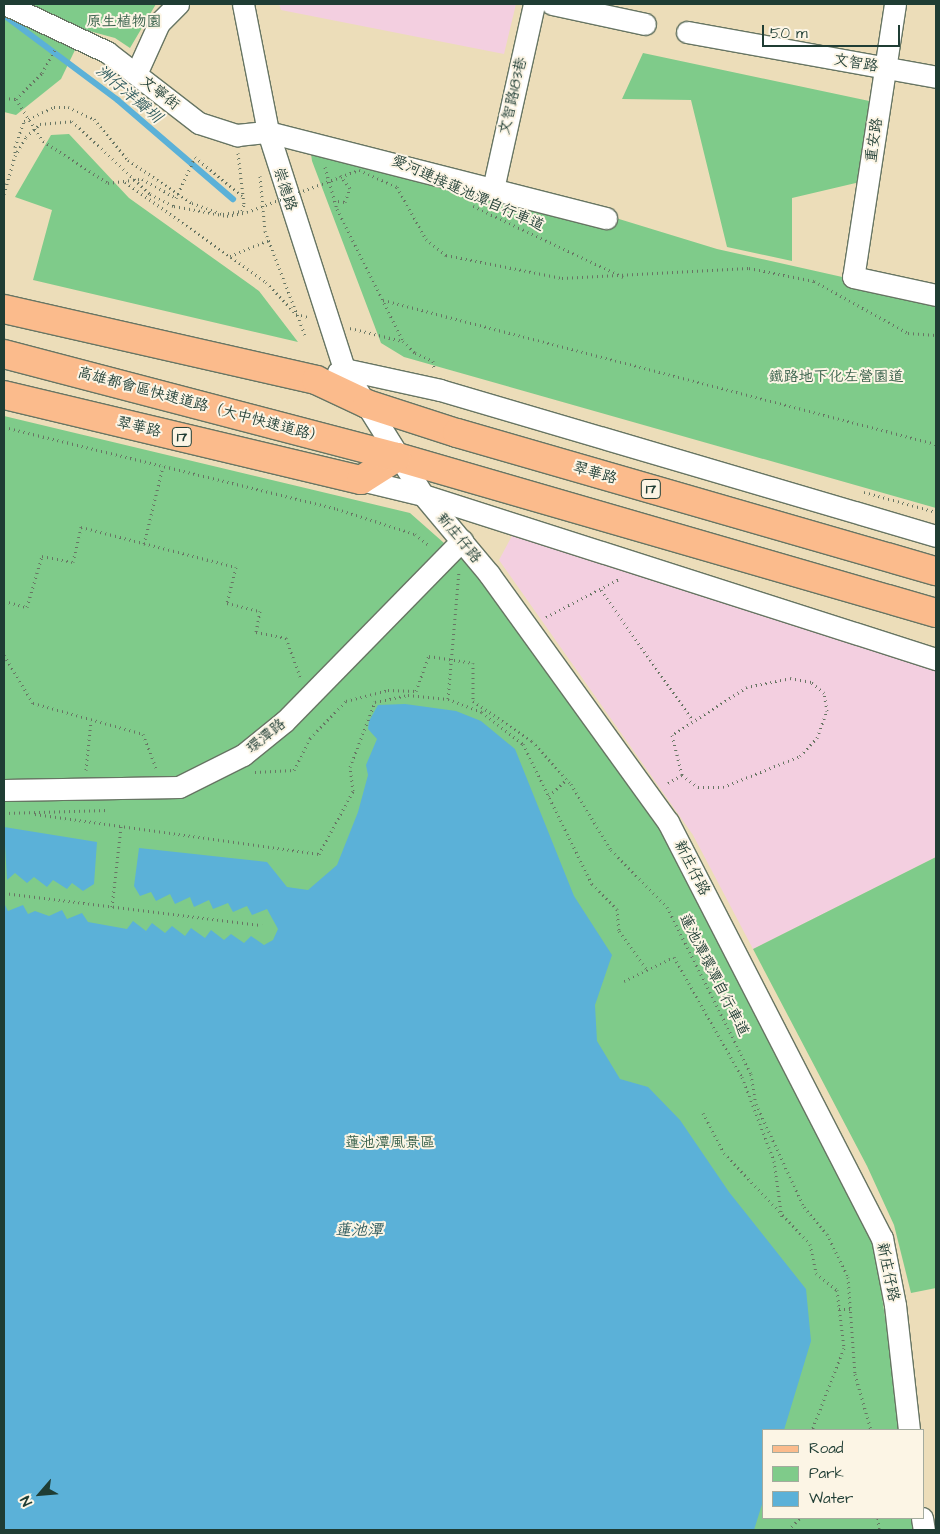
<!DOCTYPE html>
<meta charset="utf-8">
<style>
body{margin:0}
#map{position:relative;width:940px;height:1534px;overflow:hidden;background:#ecddb9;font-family:"Architects Daughter","LXGW WenKai TC",sans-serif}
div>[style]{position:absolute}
.built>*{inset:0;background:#f3cfe0}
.green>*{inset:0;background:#7fcb8a}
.water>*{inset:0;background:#5bb1d8}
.stream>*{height:5.5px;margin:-2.75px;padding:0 2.75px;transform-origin:2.75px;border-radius:2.75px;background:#5bb1d8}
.path>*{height:3px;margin-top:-1.5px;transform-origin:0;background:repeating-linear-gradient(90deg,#677563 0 1px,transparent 0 5px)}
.roads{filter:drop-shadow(1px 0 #677563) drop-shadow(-1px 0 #677563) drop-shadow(0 1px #677563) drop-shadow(0 -1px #677563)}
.minor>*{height:21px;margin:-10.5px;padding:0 10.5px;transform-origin:10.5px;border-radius:10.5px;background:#fff}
.major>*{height:28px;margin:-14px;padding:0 14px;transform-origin:14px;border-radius:14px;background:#fbbb8c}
.highway>*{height:28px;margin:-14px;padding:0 14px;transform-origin:14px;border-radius:14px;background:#fbbb8c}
.path-bridge>*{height:3px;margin-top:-1.5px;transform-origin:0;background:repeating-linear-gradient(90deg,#677563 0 1px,transparent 0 5px)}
span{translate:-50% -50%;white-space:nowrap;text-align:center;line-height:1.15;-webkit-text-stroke:4px #fcf5e5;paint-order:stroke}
.shield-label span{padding:1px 4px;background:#fcf5e5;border:1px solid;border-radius:4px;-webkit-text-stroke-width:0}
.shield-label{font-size:14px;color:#1f3d34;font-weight:700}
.park-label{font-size:15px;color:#37604a}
.street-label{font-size:15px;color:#1f3d34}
.water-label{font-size:16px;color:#2e5a5d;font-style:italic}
.frame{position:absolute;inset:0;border:5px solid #1f3d34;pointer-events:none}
.legend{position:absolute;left:762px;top:1429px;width:162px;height:90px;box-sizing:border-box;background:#fcf5e5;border:1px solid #a4ab9e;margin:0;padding:6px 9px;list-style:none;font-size:15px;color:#1f3d34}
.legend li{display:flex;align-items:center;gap:10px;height:25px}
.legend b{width:25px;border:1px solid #a4ab9e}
.north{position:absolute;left:15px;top:1469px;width:50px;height:50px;-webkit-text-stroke:4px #fcf5e5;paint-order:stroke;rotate:243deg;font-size:14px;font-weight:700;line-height:20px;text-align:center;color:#1f3d34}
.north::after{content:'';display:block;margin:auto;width:18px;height:22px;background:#1f3d34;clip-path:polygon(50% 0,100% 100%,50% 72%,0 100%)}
.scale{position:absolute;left:762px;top:25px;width:138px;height:22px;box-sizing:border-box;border:2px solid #1f3d34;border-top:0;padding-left:6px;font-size:15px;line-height:18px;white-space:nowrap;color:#1f3d34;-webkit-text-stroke:4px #fcf5e5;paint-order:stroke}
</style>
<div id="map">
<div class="built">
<div style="clip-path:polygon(279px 4px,516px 4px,504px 54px,281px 10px)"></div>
<div style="clip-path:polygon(513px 534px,936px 671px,936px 857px,753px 949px,693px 835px,499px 560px)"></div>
</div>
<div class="green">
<div style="clip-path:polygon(14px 4px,156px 4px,130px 48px,115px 38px,38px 17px)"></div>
<div style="clip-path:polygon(4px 8px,75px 50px,61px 79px,16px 115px,4px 112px)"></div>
<div style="clip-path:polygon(643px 53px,874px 102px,860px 182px,792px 198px,792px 261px,727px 247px,691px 100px,622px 99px)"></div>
<div style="clip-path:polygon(308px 132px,482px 177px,717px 249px,936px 298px,936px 508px,404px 357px,381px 343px,312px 161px)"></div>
<div style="clip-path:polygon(69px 134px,129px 198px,259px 291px,298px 342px,33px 280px,52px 210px,15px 197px,51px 135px)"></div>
<div style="clip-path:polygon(4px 416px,410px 513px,478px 573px,647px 804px,856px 1205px,875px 1250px,902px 1430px,764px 1430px,764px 1518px,914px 1518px,915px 1530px,4px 1530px)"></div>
<div style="clip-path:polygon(936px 857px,936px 1288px,911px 1293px,894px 1225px,867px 1166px,753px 949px)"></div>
</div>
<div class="water">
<div style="clip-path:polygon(405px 704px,456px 711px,481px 721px,515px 749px,574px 896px,612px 955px,595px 1005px,597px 1041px,620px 1079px,648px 1087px,680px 1120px,729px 1192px,806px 1289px,811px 1341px,784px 1430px,764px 1430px,764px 1498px,754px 1530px,4px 1530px,4px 903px,8px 911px,23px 905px,28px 914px,35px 911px,49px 916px,62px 910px,67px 919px,82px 913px,88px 922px,127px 929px,133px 921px,146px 931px,152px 923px,165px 933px,172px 926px,185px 936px,191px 928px,205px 938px,211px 930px,224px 940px,231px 934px,244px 943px,251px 936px,264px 945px,273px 940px,278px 929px,267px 909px,252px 915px,247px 906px,233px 912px,228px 903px,213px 909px,209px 900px,194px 907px,190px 897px,175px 904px,170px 894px,156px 901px,151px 892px,140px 896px,134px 886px,139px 848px,267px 862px,287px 887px,308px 890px,337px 865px,358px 812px,368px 775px,366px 765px,377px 739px,368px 729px,369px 721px,378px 705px)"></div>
<div style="clip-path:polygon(4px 827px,97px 842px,94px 884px,83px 891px,72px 883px,67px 889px,53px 880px,47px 887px,34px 877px,27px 883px,15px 873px,7px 880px)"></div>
</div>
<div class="stream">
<div style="left:4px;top:15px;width:142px;rotate:36.7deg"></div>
<div style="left:118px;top:100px;width:152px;rotate:40.7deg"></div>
</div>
<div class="path">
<div style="left:4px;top:98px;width:12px;rotate:5deg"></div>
<div style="left:16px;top:99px;width:50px;rotate:57.3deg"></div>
<div style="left:43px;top:141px;width:77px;rotate:32.9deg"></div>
<div style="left:108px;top:183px;width:34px;rotate:-7deg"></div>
<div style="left:142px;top:179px;width:39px;rotate:29deg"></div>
<div style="left:176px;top:198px;width:45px;rotate:-65.1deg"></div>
<div style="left:195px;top:157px;width:61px;rotate:39.7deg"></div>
<div style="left:16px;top:99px;width:37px;rotate:-45deg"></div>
<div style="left:42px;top:73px;width:29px;rotate:-61deg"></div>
<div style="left:15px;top:147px;width:9px;rotate:90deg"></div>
<div style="left:238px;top:153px;width:51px;rotate:83.3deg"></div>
<div style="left:325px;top:167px;width:44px;rotate:74.1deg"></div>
<div style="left:337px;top:209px;width:148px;rotate:63.4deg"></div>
<div style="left:403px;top:341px;width:17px;rotate:45deg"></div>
<div style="left:415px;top:353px;width:20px;rotate:24deg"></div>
<div style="left:433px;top:361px;width:7px;rotate:82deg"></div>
<div style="left:260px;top:176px;width:55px;rotate:84.8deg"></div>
<div style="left:265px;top:231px;width:111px;rotate:69deg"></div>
<div style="left:125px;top:182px;width:173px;rotate:35.3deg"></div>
<div style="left:266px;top:282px;width:44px;rotate:46.8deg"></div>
<div style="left:296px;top:314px;width:12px;rotate:14deg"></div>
<div style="left:338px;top:201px;width:7px;rotate:8deg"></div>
<div style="left:345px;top:202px;width:15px;rotate:-70deg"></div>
<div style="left:350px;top:188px;width:16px;rotate:-128deg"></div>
<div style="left:473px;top:206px;width:166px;rotate:25.3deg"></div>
<div style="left:230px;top:256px;width:42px;rotate:-22.3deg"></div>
<div style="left:562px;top:278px;width:187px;rotate:-3.1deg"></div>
<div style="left:749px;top:268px;width:66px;rotate:11.3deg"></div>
<div style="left:814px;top:281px;width:107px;rotate:29deg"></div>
<div style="left:908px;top:333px;width:28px;rotate:4deg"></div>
<div style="left:383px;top:300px;width:571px;rotate:14.6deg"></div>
<div style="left:350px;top:328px;width:54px;rotate:14deg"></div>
<div style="left:4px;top:427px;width:343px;rotate:13.8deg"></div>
<div style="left:337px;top:509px;width:82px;rotate:17.8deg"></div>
<div style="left:415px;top:534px;width:19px;rotate:39deg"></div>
<div style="left:864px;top:492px;width:75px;rotate:15.5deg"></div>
<div style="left:144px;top:544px;width:80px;rotate:-76.3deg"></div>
<div style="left:601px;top:590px;width:158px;rotate:54.8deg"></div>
<div style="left:4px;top:601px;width:24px;rotate:15deg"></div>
<div style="left:27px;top:607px;width:53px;rotate:-73.6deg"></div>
<div style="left:42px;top:556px;width:32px;rotate:11deg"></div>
<div style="left:73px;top:562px;width:36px;rotate:-77deg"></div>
<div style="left:81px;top:527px;width:160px;rotate:14.5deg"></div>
<div style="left:236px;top:567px;width:37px;rotate:104deg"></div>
<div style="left:227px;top:603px;width:34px;rotate:14deg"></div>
<div style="left:260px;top:611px;width:21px;rotate:101deg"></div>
<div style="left:256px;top:632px;width:31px;rotate:11deg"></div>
<div style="left:286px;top:638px;width:44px;rotate:69.9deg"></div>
<div style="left:546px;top:617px;width:85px;rotate:-27.5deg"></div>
<div style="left:4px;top:655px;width:56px;rotate:58.9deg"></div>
<div style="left:33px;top:703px;width:114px;rotate:15.7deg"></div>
<div style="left:143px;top:734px;width:36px;rotate:69deg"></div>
<div style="left:448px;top:699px;width:128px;rotate:-85.1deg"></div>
<div style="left:86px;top:770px;width:49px;rotate:-84.2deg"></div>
<div style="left:255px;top:772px;width:39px;rotate:-3deg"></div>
<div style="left:294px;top:770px;width:36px;rotate:-63deg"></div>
<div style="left:310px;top:738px;width:52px;rotate:-45.8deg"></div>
<div style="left:346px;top:701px;width:43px;rotate:-14.7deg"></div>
<div style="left:388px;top:690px;width:28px;rotate:2deg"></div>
<div style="left:416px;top:691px;width:37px;rotate:-70deg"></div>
<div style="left:429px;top:656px;width:45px;rotate:9deg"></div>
<div style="left:473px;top:663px;width:38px;rotate:90deg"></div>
<div style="left:473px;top:701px;width:71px;rotate:34.1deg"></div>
<div style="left:532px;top:741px;width:58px;rotate:47.8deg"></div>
<div style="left:571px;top:784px;width:77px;rotate:58.8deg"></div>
<div style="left:611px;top:850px;width:80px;rotate:45.5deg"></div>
<div style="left:667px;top:907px;width:187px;rotate:63.3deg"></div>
<div style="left:751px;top:1074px;width:30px;rotate:81deg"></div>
<div style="left:756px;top:1104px;width:114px;rotate:65deg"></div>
<div style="left:804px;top:1207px;width:35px;rotate:50deg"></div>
<div style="left:827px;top:1234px;width:48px;rotate:64deg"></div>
<div style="left:848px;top:1277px;width:97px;rotate:85.9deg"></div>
<div style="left:855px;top:1374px;width:58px;rotate:74.1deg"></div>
<div style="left:668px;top:783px;width:16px;rotate:-30deg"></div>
<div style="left:682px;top:775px;width:20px;rotate:37deg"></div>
<div style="left:698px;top:787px;width:25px"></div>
<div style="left:723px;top:787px;width:83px;rotate:-21.9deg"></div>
<div style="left:800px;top:756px;width:25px;rotate:-47deg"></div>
<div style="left:817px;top:738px;width:29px;rotate:-70deg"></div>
<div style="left:827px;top:711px;width:18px;rotate:-99deg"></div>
<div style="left:824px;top:693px;width:17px;rotate:-140deg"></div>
<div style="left:811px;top:682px;width:20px;rotate:-169deg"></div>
<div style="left:791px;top:678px;width:45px;rotate:168.4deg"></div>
<div style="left:747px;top:687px;width:89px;rotate:147.4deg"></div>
<div style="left:672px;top:735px;width:41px;rotate:76deg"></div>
<div style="left:549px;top:796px;width:25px;rotate:-43deg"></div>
<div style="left:4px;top:813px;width:104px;rotate:-1.7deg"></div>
<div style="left:35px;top:814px;width:287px;rotate:8deg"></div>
<div style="left:319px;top:854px;width:72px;rotate:-61.6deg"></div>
<div style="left:353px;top:791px;width:24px;rotate:-97deg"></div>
<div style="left:350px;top:767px;width:70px;rotate:-69deg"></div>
<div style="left:375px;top:702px;width:34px;rotate:-12deg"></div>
<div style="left:408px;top:695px;width:40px;rotate:5.7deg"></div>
<div style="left:448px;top:699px;width:36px;rotate:21deg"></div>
<div style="left:482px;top:712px;width:52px;rotate:38deg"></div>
<div style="left:523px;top:744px;width:156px;rotate:63.8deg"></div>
<div style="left:592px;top:884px;width:35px;rotate:45deg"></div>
<div style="left:617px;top:909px;width:22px;rotate:85deg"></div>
<div style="left:619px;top:931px;width:48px;rotate:54.3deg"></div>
<div style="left:4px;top:893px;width:260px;rotate:7.1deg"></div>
<div style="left:112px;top:907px;width:81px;rotate:-83.6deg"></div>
<div style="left:624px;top:981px;width:55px;rotate:-25.6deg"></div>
<div style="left:674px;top:957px;width:138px;rotate:60.5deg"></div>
<div style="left:742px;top:1077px;width:90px;rotate:69.1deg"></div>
<div style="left:774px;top:1161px;width:59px;rotate:82.1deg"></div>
<div style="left:703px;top:1113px;width:45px;rotate:62.3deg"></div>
<div style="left:724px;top:1153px;width:125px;rotate:46.6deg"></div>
<div style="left:810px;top:1244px;width:30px;rotate:78deg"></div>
<div style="left:816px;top:1273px;width:27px;rotate:39deg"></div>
<div style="left:837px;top:1290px;width:58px;rotate:83.1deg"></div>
<div style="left:844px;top:1348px;width:88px;rotate:111.3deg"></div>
<div style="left:839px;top:1309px;width:11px"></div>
<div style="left:878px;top:1518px;width:12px;rotate:85deg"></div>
<div style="left:788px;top:1530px;width:17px;rotate:-45deg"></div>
</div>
<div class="roads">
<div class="minor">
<div style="left:5px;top:4px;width:113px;rotate:25.2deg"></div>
<div style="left:107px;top:52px;width:116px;rotate:37.7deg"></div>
<div style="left:199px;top:123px;width:40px;rotate:18deg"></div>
<div style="left:237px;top:135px;width:31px;rotate:-6deg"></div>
<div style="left:268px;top:132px;width:349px;rotate:14.3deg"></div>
<div style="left:243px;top:4px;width:130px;rotate:78.9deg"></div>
<div style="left:268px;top:132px;width:249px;rotate:72.2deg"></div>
<div style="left:344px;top:369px;width:149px;rotate:57.9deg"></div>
<div style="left:423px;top:495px;width:103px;rotate:50.1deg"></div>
<div style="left:489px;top:574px;width:306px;rotate:54.2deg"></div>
<div style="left:668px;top:822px;width:468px;rotate:62.8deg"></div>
<div style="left:882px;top:1238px;width:68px;rotate:79deg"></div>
<div style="left:895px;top:1305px;width:126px;rotate:83.6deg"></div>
<div style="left:552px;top:4px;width:95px;rotate:12.1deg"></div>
<div style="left:895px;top:4px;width:276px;rotate:98.7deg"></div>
<div style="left:853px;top:277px;width:85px;rotate:12.2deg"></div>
<div style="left:687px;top:32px;width:253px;rotate:10.2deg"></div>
<div style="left:136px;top:74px;width:56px;rotate:-65.7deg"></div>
<div style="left:159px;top:23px;width:27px;rotate:-45deg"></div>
<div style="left:493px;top:189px;width:189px;rotate:-77.5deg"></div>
<div style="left:338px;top:372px;width:7px;rotate:-27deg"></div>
<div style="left:344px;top:369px;width:98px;rotate:12.3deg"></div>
<div style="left:440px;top:390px;width:517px;rotate:16.4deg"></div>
<div style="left:361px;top:480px;width:64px;rotate:13.6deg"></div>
<div style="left:423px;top:495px;width:539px;rotate:17.73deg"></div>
<div style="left:4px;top:790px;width:175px;rotate:-1deg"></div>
<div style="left:179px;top:787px;width:72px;rotate:-26.6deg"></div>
<div style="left:243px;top:755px;width:54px;rotate:-39deg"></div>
<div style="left:285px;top:721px;width:253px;rotate:-45.6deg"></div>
<div style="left:922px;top:1518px;width:12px;rotate:81deg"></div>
</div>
<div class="major">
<div style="left:4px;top:309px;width:320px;rotate:12.8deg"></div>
<div style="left:316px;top:380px;width:56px;rotate:25.2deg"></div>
<div style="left:367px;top:404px;width:95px;rotate:17.9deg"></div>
<div style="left:457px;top:433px;width:498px;rotate:16.1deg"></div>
<div style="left:4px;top:395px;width:367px;rotate:13.4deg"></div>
<div style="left:361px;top:480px;width:43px;rotate:-32.6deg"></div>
<div style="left:397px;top:457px;width:561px;rotate:16.14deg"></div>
</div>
<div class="highway">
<div style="left:4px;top:354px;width:406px;rotate:14.7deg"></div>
</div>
</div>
<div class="path-bridge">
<div style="left:15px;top:147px;width:28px;rotate:-71deg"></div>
<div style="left:24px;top:121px;width:33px;rotate:-25deg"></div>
<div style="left:54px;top:107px;width:14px"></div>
<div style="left:68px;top:107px;width:29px;rotate:25deg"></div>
<div style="left:94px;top:119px;width:53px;rotate:50.3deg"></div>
<div style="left:128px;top:160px;width:77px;rotate:33.9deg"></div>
<div style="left:192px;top:203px;width:33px;rotate:20deg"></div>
<div style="left:223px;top:214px;width:19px;rotate:-9deg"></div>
<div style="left:242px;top:211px;width:7px;rotate:-74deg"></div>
<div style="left:4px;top:194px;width:40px;rotate:-74deg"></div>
<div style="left:15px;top:156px;width:22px;rotate:-60deg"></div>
<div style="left:26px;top:137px;width:19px;rotate:-43deg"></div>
<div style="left:40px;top:124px;width:32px;rotate:-5deg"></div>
<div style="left:72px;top:121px;width:107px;rotate:43.1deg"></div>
<div style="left:150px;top:194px;width:27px;rotate:27deg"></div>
<div style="left:174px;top:206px;width:54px;rotate:10.7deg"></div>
<div style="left:227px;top:216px;width:20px;rotate:-11deg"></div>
<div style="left:247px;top:212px;width:120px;rotate:-20.6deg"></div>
<div style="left:359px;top:170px;width:42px;rotate:24.1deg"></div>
<div style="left:397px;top:187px;width:60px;rotate:60.9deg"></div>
<div style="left:426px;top:239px;width:26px;rotate:39deg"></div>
<div style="left:446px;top:255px;width:118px;rotate:11.2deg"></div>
</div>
<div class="shield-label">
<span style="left:182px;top:437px">17</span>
<span style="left:651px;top:489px">17</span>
</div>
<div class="park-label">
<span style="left:124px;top:22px">原生植物園</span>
<span style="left:836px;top:377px">鐵路地下化左營園道</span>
<span style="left:390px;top:1143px">蓮池潭風景區</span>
</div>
<div class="street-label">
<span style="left:856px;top:63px;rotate:10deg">文智路</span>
<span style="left:160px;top:93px;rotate:38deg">文寧街</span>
<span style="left:513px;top:96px;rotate:-77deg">文智路183巷</span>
<span style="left:874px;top:140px;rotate:-82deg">重安路</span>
<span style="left:285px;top:189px;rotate:72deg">崇德路</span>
<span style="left:468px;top:193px;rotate:24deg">愛河連接蓮池潭自行車道</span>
<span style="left:201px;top:405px;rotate:15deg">高雄都會區快速道路（大中快速道路）</span>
<span style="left:139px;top:427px;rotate:13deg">翠華路</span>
<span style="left:595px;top:473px;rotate:16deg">翠華路</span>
<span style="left:459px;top:538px;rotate:50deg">新庄仔路</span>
<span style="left:266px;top:736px;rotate:-39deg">環潭路</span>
<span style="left:692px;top:868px;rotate:63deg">新庄仔路</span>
<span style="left:714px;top:975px;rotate:63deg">蓮池潭環潭自行車道</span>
<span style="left:888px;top:1272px;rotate:78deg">新庄仔路</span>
</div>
<div class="water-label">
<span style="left:129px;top:94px;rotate:40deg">洲仔洋瓣圳</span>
<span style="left:359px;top:1230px">蓮池潭</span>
</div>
<div class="frame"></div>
<ul class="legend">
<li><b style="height:6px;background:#fbbb8c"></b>Road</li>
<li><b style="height:14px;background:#7fcb8a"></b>Park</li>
<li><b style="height:14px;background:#5bb1d8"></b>Water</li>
</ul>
<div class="north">N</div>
<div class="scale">50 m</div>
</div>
